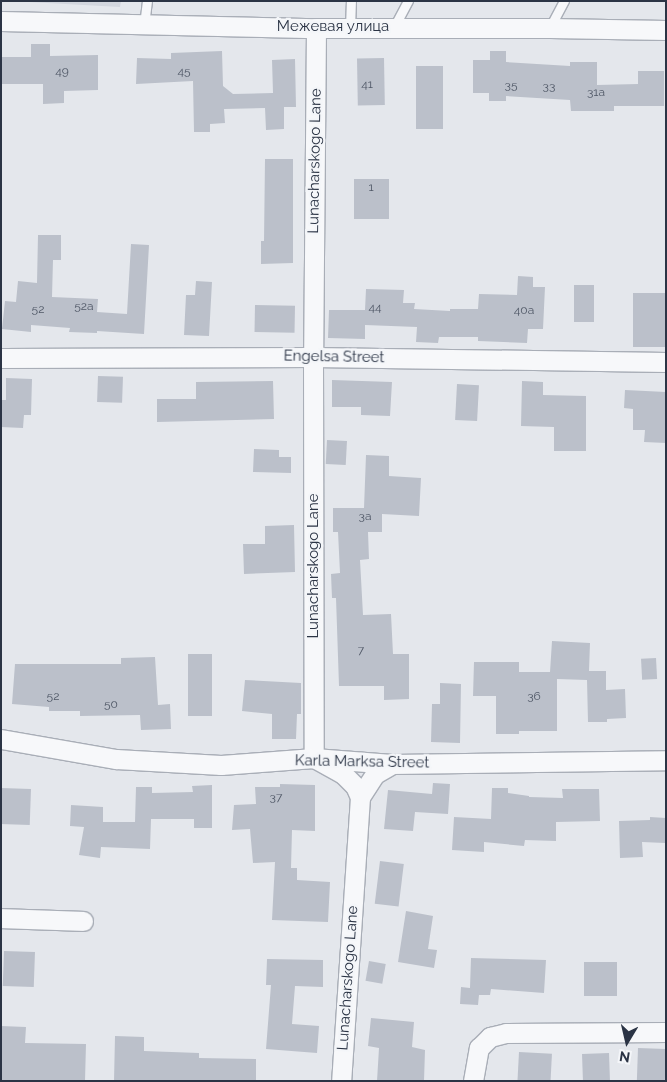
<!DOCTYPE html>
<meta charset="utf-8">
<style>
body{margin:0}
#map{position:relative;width:667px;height:1082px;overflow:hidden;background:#e4e7ec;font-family:Raleway,sans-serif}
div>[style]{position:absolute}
.built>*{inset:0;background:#d2d6de}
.building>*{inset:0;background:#bbc0ca;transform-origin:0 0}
.roads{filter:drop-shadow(1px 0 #a9aeb7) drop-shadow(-1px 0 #a9aeb7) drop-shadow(0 1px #a9aeb7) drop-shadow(0 -1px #a9aeb7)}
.lane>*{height:9px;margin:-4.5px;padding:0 4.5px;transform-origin:4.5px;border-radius:4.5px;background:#f7f8fa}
.street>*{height:19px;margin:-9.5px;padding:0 9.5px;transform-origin:9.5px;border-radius:9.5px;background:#f7f8fa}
span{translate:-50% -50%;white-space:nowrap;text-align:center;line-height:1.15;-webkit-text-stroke:4.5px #f4f6f9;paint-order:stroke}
.number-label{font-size:12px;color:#4f5766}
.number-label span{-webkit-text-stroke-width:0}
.street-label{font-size:15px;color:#2b3445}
.frame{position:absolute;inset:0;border:2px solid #2b3445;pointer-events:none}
.north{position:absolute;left:602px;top:1017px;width:50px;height:50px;-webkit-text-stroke:4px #f4f6f9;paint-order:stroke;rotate:189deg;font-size:14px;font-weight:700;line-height:20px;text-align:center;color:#2b3445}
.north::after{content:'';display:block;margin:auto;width:18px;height:22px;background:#2b3445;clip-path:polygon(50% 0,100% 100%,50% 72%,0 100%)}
</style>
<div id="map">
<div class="built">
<div style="clip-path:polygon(11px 1px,121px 1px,120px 7px)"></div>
</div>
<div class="building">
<div style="clip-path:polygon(31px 44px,50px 44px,50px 56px,98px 55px,98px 90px,64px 91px,64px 103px,43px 104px,43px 84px,1px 84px,1px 57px,31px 57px)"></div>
<div style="clip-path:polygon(222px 51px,223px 86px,233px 94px,273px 93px,272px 60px,295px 59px,296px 107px,284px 107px,284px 129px,266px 130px,265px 108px,224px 109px,225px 123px,210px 124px,210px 132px,194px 132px,193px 81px,136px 84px,137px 58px,171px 59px,171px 53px)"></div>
<div style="clip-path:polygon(490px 51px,506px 51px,506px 62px,570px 66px,570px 62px,597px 62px,597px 85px,638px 84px,638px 71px,664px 71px,664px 106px,614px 106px,614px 111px,571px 111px,570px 100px,506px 96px,506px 101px,489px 101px,489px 93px,473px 93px,473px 60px,490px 60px)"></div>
<div style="left:384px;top:58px;width:47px;height:27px;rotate:89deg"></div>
<div style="left:416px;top:66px;width:27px;height:63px"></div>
<div style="clip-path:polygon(265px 159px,293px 159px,293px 263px,261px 264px,261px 241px,264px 241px)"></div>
<div style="left:354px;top:179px;width:35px;height:40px"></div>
<div style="clip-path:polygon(38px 235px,61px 235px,61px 260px,53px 260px,52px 297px,98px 299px,97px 312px,127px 314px,131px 244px,149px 245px,144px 334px,97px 331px,97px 333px,69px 332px,70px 328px,31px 325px,31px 332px,2px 329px,5px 301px,16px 302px,18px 281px,37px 283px)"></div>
<div style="clip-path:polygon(518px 276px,533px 277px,533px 287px,545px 287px,543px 329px,528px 329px,527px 343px,478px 341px,478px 337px,439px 337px,438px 343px,416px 342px,417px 327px,365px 325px,365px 339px,328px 338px,329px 310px,365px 310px,366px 289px,404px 290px,403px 303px,415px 303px,414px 309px,450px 311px,450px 309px,478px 309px,479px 294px,517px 295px)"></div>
<div style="clip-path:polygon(196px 281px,212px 282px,209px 336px,184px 335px,186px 295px,195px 295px)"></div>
<div style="left:574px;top:285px;width:20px;height:37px"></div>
<div style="left:633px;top:293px;width:33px;height:54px"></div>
<div style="left:255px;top:305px;width:40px;height:27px;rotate:1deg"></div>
<div style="left:98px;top:376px;width:25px;height:26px;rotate:2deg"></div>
<div style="clip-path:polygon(6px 378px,32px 379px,31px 415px,24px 415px,23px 428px,1px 427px,1px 400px,6px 400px)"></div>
<div style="clip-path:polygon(332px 380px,392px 382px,390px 416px,361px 415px,361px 407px,332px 407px)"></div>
<div style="clip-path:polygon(273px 381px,274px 419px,157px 422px,157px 399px,196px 399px,196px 382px)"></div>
<div style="clip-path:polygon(522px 381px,543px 382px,543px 395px,586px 396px,586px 451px,554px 451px,554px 427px,521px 426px)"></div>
<div style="left:457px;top:384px;width:22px;height:36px;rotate:3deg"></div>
<div style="clip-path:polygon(625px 390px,666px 392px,666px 443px,644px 442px,645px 430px,633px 430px,633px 409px,624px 408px)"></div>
<div style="left:327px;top:440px;width:20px;height:24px;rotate:3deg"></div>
<div style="clip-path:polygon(254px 449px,279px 450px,279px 457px,291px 457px,291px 473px,253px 472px)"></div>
<div style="clip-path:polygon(366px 455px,389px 456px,389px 476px,421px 478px,419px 516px,382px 514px,382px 532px,368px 532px,369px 559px,360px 560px,363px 615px,391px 614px,393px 654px,409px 654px,409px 699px,384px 700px,384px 686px,339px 686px,336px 598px,332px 598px,331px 574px,340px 573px,338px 532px,333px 532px,333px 508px,364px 508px)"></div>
<div style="clip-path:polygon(294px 525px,295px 572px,244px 574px,243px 544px,265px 544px,265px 526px)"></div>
<div style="clip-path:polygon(552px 641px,590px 643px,589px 671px,606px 671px,606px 690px,625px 689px,626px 718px,607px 719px,607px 722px,588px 722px,587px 680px,557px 679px,557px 731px,519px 731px,519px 734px,496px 734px,496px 696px,473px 696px,474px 662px,519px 662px,519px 672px,550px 672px)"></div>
<div style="left:188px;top:654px;width:24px;height:62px"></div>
<div style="clip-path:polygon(155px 657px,158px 705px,170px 704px,171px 729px,141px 730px,140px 715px,80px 716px,80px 711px,49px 711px,49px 707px,12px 704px,15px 664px,121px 664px,121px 658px)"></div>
<div style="left:656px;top:658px;width:21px;height:15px;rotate:87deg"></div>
<div style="clip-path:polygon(245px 680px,301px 683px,301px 714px,297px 714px,296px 739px,272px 739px,272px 714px,242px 711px)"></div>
<div style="clip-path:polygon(440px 683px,461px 684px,460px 743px,431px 742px,432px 704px,440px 704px)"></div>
<div style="clip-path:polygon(433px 783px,450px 784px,448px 814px,415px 812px,413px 831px,384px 829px,388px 790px,432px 794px)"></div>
<div style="clip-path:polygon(280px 784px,315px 785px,315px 831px,292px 830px,291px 868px,297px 868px,297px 880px,330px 882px,328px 922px,272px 920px,275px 862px,253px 863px,250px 829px,232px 830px,234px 805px,256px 804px,255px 787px,280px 787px)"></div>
<div style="clip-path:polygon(212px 785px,212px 828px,194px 828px,194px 819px,151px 819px,150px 849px,101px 847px,100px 858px,79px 855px,84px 827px,70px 826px,71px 805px,103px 807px,103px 822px,135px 822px,136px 787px,152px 787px,152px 793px,193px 792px,192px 786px)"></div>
<div style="left:1px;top:788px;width:30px;height:36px;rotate:2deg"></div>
<div style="clip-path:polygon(492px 788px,508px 788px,508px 793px,529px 796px,529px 797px,563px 798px,562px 789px,599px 789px,600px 821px,556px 822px,556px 841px,525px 840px,524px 846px,484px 842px,484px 852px,452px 850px,454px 817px,491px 819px)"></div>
<div style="clip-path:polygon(650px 817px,666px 818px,665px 843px,642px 842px,643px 857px,620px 858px,619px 821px,650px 820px)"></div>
<div style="left:380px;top:861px;width:24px;height:43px;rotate:7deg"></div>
<div style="clip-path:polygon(406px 911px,433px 916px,428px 949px,437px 950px,434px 968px,398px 962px)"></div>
<div style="left:4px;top:951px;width:31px;height:35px;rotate:2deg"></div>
<div style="clip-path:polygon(471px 958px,546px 960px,544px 993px,491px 989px,490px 995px,479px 995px,478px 1005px,460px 1004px,461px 987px,470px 988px)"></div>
<div style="clip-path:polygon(267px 959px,323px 960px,323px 987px,295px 986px,292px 1024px,319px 1026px,317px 1053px,266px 1049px,271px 985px,266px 985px)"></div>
<div style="left:369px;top:961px;width:17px;height:20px;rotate:10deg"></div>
<div style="left:584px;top:962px;width:33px;height:34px"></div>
<div style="clip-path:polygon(371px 1018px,414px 1022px,412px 1047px,425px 1050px,424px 1081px,377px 1081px,379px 1048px,368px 1046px)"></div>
<div style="clip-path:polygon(1px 1026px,26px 1027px,25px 1043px,86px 1044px,85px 1081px,1px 1081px)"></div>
<div style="clip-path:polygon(115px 1036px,144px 1037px,144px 1051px,199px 1053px,199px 1058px,256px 1059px,256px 1081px,114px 1081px)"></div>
<div style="left:638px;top:1048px;width:28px;height:33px;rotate:2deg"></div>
<div style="left:519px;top:1052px;width:33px;height:29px;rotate:3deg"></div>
<div style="left:609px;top:1053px;width:28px;height:27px;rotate:88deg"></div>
</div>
<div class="roads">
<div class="lane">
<div style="left:144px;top:25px;width:24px;rotate:-83deg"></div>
<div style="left:394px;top:27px;width:30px;rotate:-62deg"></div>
<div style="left:550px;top:27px;width:30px;rotate:-62deg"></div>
<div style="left:350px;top:28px;width:27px;rotate:-88deg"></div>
</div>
<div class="street">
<div style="left:1px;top:21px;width:315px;rotate:1.3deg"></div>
<div style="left:316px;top:28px;width:234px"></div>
<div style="left:550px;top:28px;width:116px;rotate:1deg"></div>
<div style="left:316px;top:28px;width:329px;rotate:90.5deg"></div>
<div style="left:313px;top:357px;width:401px;rotate:89.9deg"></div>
<div style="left:314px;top:758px;width:33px;rotate:29deg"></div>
<div style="left:343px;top:774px;width:17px;rotate:45deg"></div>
<div style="left:355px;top:786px;width:12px;rotate:66deg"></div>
<div style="left:360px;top:797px;width:285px;rotate:93.8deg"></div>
<div style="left:1px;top:358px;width:312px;rotate:-0.2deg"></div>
<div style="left:313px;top:357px;width:353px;rotate:0.8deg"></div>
<div style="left:1px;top:739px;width:117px;rotate:9.9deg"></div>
<div style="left:116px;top:759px;width:105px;rotate:3.3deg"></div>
<div style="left:221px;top:765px;width:93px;rotate:-4.3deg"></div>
<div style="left:314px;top:758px;width:78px;rotate:4.4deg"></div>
<div style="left:392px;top:764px;width:274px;rotate:-0.8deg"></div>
<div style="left:360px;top:797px;width:27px;rotate:-57deg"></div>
<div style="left:375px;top:774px;width:20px;rotate:-30deg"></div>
<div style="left:1px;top:918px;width:82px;rotate:2.1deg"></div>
<div style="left:473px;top:1081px;width:34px;rotate:-80deg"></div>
<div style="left:479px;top:1048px;width:16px;rotate:-45deg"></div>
<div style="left:490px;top:1037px;width:16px;rotate:-14deg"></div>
<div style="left:506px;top:1033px;width:160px;rotate:-0.4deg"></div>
</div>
</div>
<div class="number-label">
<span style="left:62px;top:72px">49</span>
<span style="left:184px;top:72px">45</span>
<span style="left:367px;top:85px">41</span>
<span style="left:511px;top:86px">35</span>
<span style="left:549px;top:87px">33</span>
<span style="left:596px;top:93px">31а</span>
<span style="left:371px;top:188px">1</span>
<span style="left:84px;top:307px">52а</span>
<span style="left:375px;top:308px">44</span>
<span style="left:38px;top:310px">52</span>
<span style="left:524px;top:311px">40а</span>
<span style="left:365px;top:517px">3а</span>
<span style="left:361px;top:651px">7</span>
<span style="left:53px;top:697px">52</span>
<span style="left:534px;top:697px">36</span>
<span style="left:111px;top:705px">50</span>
<span style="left:276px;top:798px">37</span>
</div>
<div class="street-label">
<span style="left:333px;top:27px">Межевая улица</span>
<span style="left:315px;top:161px;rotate:-89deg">Lunacharskogo Lane</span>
<span style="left:334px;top:357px;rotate:1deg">Engelsa Street</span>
<span style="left:314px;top:566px;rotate:-90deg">Lunacharskogo Lane</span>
<span style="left:362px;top:762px;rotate:1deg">Karla Marksa Street</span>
<span style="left:348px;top:978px;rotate:-86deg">Lunacharskogo Lane</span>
</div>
<div class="frame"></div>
<div class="north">N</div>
</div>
